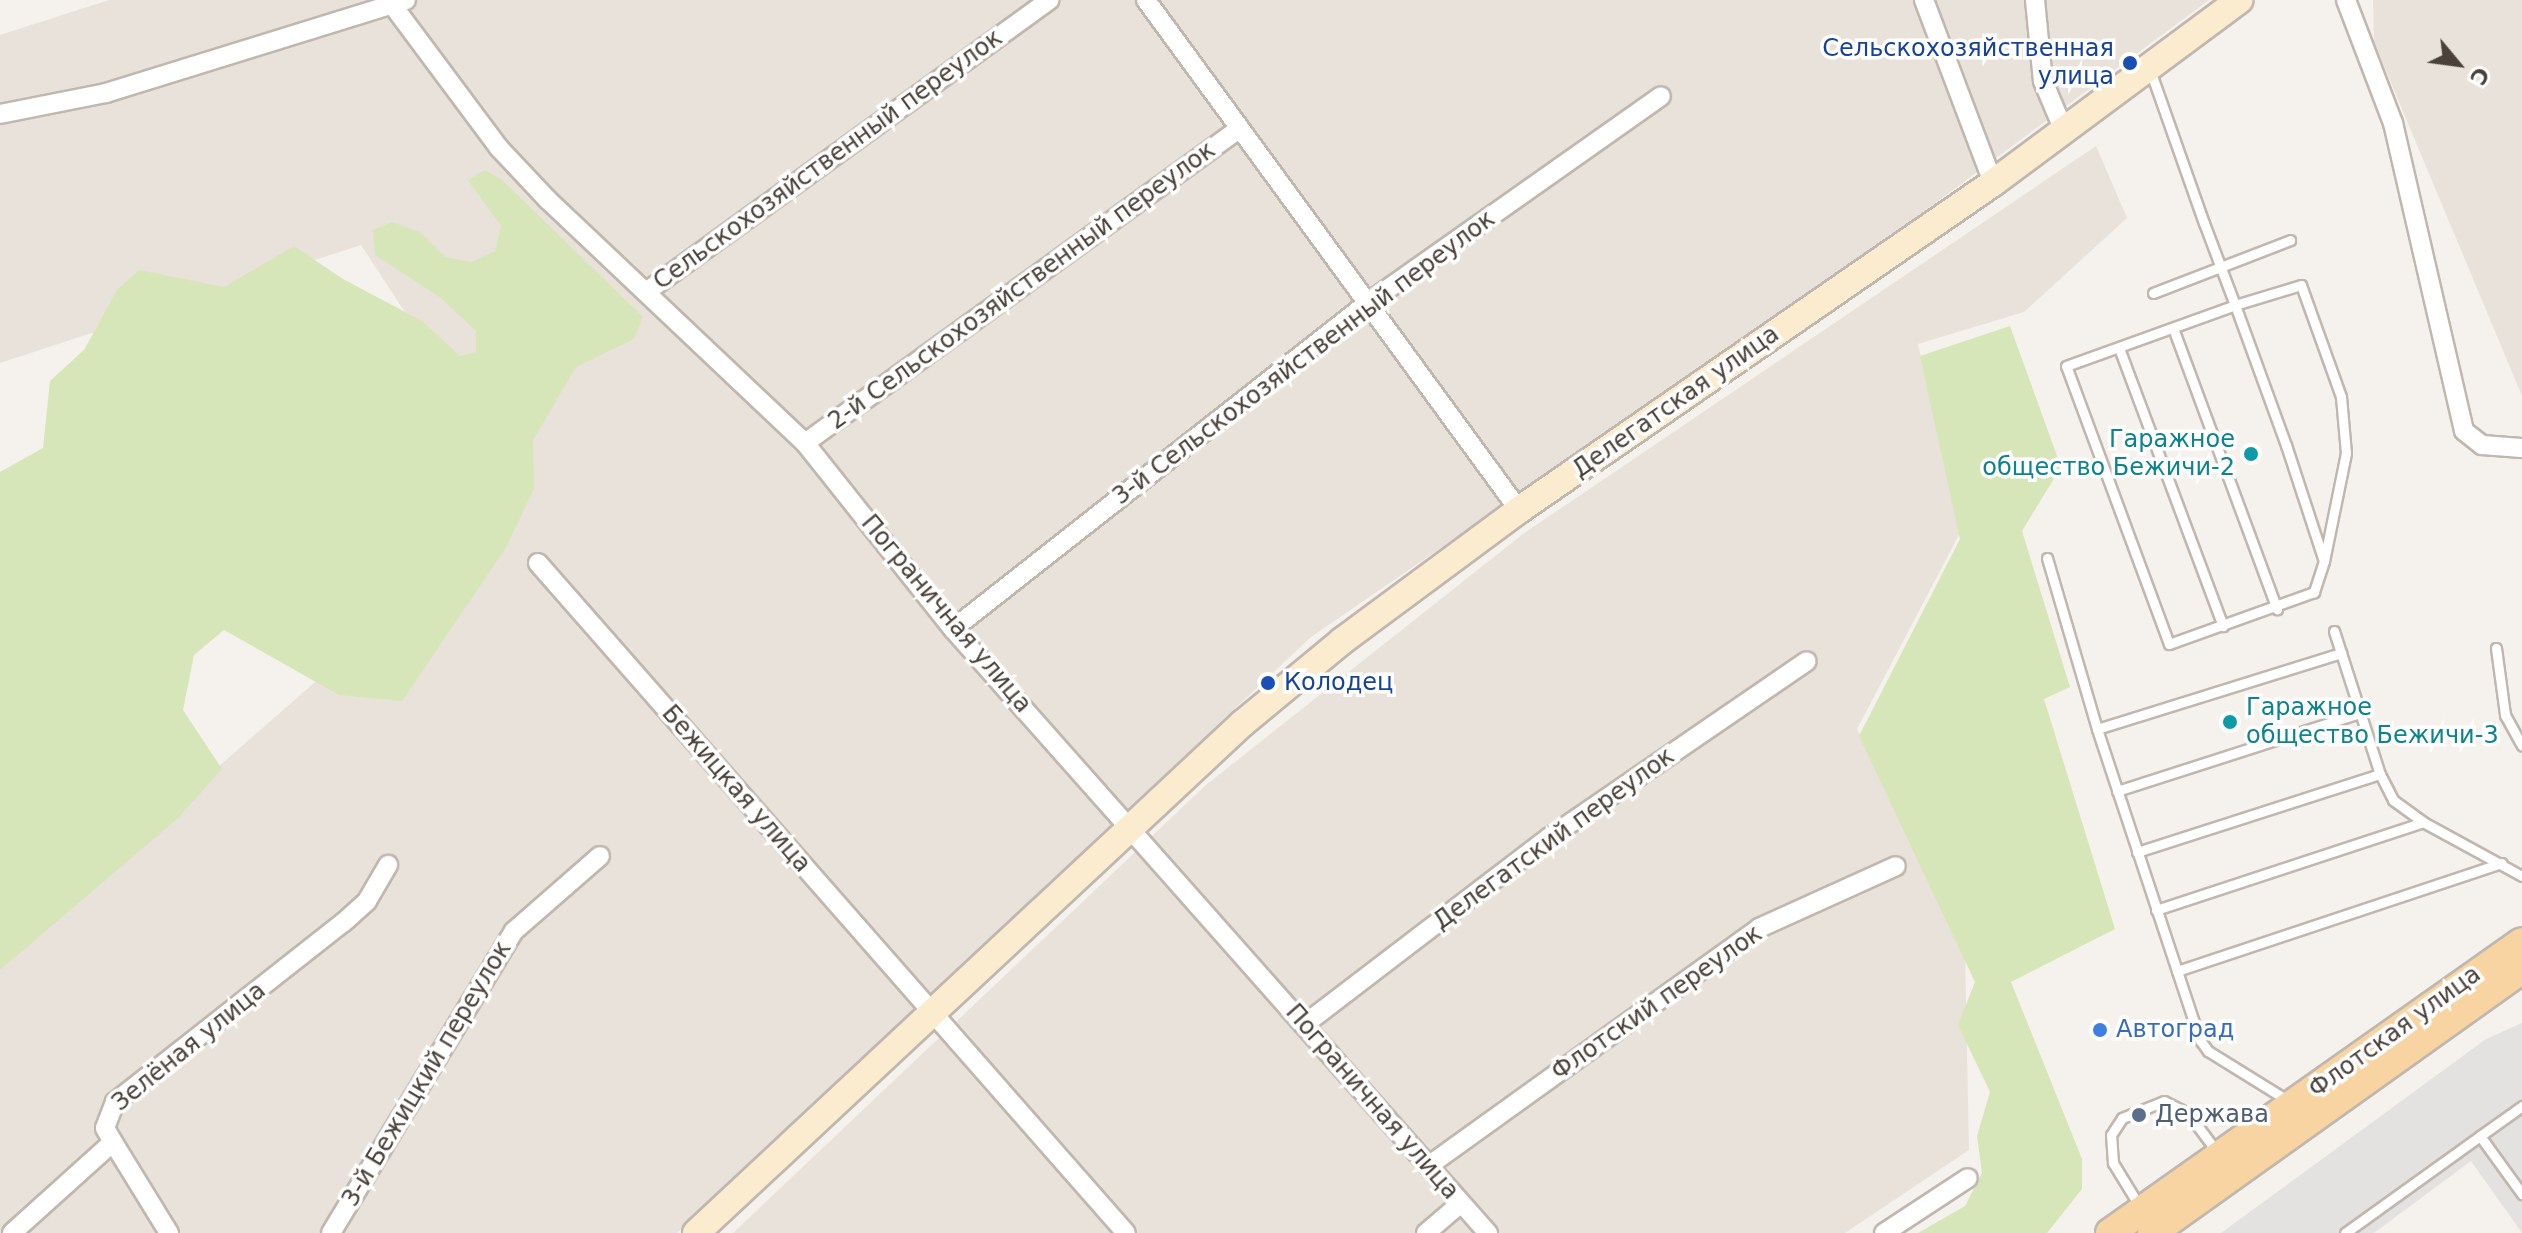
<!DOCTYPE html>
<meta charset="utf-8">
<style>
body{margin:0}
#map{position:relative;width:2522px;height:1233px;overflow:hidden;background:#f5f1ec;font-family:"DejaVu Sans",sans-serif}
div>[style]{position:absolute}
.residential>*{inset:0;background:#e8e2da}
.green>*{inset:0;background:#d7e6b8}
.parking>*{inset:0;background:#e4e2e0}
.roads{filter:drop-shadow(2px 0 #c0b7af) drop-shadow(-2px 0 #c0b7af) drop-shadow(0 2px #c0b7af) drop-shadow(0 -2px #c0b7af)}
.lane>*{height:9px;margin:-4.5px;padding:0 4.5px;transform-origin:4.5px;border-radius:4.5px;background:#fff}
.street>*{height:18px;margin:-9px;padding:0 9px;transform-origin:9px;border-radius:9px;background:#fff}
.secondary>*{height:26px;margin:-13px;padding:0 13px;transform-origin:13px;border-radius:13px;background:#fbebcf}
.primary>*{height:28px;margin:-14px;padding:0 14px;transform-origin:14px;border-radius:14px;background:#f7d4a2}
.dots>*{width:22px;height:22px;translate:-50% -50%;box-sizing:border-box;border:4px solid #fff;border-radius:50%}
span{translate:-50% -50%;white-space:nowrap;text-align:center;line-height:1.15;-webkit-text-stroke:7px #fff;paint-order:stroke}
.transit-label{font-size:24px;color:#164399}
.right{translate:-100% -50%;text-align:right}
.left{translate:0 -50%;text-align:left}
.street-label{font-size:24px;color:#49413a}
.culture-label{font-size:24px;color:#0d838f}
.shop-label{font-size:24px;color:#366cbe}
.service-label{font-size:24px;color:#4e5e75}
.north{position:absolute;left:2418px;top:24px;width:80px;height:80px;-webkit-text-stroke:6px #fff;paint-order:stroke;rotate:119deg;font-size:22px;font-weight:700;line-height:32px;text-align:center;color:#49413a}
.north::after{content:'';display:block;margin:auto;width:28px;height:36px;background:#49413a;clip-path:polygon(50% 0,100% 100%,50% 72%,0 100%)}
</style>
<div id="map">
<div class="residential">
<div style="clip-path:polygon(109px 0,2209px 0,1841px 273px,1311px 637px,677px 1233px,0 1233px,0 958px,526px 497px,361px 245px,0 363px,0 35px)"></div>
<div style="clip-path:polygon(2373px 0,2522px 0,2522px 396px,2374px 42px)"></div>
<div style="clip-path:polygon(2096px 146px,2127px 218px,2024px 312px,1918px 344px,1961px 531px,1857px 729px,1965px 952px,1969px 1150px,1845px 1233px,733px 1233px,1206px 785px,1523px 534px)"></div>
</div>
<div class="green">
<div style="clip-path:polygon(485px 170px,501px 179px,643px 317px,634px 339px,576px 367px,533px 440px,534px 489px,505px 549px,402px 701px,339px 695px,224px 630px,194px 655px,183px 710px,222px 769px,177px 819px,0 970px,0 472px,43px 448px,50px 381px,84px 350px,117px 290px,139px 270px,224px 287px,294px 246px,343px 279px,422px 321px,460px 356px,476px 352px,476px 331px,441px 298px,375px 255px,373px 230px,392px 222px,420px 232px,445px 257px,472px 262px,495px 251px,501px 226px,468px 180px)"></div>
<div style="clip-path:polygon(2010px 326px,2061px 467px,2022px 531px,2070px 687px,2044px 699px,2115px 929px,2011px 982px,2082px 1159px,2082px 1189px,2047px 1233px,1918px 1233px,1965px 1206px,1982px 1173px,1977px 1136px,1990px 1092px,1958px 1025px,1975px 982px,1859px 736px,1960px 539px,1920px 356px)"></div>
</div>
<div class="parking">
<div style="clip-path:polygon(2522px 1023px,2522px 1233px,2471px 1161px,2374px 1233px,2221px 1233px,2486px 1039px)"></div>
</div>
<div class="roads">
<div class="lane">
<div style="left:2150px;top:70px;width:162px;rotate:70.6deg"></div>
<div style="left:2204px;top:223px;width:88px;rotate:69.3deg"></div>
<div style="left:2235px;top:305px;width:149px;rotate:70deg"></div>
<div style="left:2286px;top:445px;width:122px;rotate:71.9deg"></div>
<div style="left:2324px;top:561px;width:33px;rotate:108deg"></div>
<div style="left:2314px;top:592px;width:154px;rotate:160.3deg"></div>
<div style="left:2169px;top:644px;width:296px;rotate:-110.3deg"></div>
<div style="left:2066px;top:366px;width:180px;rotate:-19.8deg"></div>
<div style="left:2235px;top:305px;width:69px;rotate:-16.9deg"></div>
<div style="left:2301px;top:285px;width:119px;rotate:70.3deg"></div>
<div style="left:2341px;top:397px;width:56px;rotate:84.9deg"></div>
<div style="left:2346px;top:453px;width:110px;rotate:101.5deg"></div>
<div style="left:2153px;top:293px;width:147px;rotate:-21.1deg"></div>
<div style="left:2173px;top:328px;width:300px;rotate:69.7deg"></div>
<div style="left:2119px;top:348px;width:297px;rotate:69.5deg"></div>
<div style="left:2047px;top:558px;width:178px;rotate:73.7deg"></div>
<div style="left:2097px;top:729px;width:328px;rotate:71.7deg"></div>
<div style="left:2200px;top:1040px;width:14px;rotate:54deg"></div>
<div style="left:2208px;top:1051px;width:93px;rotate:31.8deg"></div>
<div style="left:2334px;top:631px;width:150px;rotate:72.2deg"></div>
<div style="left:2380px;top:774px;width:29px;rotate:63deg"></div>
<div style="left:2393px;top:800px;width:37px;rotate:36deg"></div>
<div style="left:2496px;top:648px;width:68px;rotate:82.3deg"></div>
<div style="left:2505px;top:715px;width:35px;rotate:61deg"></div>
<div style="left:2097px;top:729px;width:256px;rotate:-17.3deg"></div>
<div style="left:2117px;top:791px;width:255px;rotate:-17.8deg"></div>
<div style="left:2137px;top:852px;width:255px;rotate:-17.8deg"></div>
<div style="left:2156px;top:910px;width:281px;rotate:-18.2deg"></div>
<div style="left:2423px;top:822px;width:113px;rotate:28.6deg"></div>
<div style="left:2177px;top:971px;width:342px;rotate:-18.4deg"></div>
<div style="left:2480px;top:1136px;width:52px;rotate:-35.5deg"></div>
<div style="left:2140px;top:1207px;width:52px;rotate:-121.5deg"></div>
<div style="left:2113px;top:1163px;width:28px;rotate:-94deg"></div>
<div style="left:2111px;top:1135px;width:20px;rotate:-57deg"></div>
<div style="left:2122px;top:1118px;width:45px;rotate:-22deg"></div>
<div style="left:2164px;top:1101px;width:27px;rotate:27deg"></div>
<div style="left:2188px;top:1113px;width:49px;rotate:53.4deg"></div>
<div style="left:2345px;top:1233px;width:166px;rotate:-35.7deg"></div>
<div style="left:2480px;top:1136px;width:72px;rotate:54.1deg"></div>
</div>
<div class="street">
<div style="left:1146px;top:0;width:632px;rotate:53.82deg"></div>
<div style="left:1924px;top:0;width:196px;rotate:69.3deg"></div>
<div style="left:2035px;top:0;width:81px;rotate:84.4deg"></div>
<div style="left:2043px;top:81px;width:54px;rotate:67.2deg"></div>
<div style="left:2346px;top:0;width:132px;rotate:69.1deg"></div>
<div style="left:2393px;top:123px;width:316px;rotate:77deg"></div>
<div style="left:2464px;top:431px;width:23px;rotate:38deg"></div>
<div style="left:2482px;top:445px;width:40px;rotate:4.3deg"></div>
<div style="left:394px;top:7px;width:176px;rotate:53.3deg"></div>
<div style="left:499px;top:148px;width:71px;rotate:46.7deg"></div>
<div style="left:548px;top:200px;width:354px;rotate:43.4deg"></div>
<div style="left:805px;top:443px;width:238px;rotate:51.5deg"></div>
<div style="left:953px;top:629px;width:807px;rotate:48.47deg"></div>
<div style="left:0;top:114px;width:108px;rotate:-11.2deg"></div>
<div style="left:106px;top:93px;width:314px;rotate:-17.2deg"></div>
<div style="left:646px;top:292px;width:498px;rotate:-35.9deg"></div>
<div style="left:805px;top:443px;width:536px;rotate:-35.89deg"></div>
<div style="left:538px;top:563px;width:891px;rotate:48.73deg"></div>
<div style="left:953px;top:629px;width:524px;rotate:-38.18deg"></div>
<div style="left:1365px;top:305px;width:362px;rotate:-35.2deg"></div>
<div style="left:1305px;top:1024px;width:308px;rotate:-37.4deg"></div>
<div style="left:1550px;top:837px;width:311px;rotate:-34.4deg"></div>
<div style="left:113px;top:1142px;width:107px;rotate:58.4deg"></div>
<div style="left:1431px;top:1164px;width:404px;rotate:-35.7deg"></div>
<div style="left:1759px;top:928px;width:150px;rotate:-24.3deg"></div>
<div style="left:12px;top:1233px;width:136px;rotate:-42deg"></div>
<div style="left:113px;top:1142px;width:16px;rotate:-120deg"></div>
<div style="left:105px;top:1128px;width:28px;rotate:-69deg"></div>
<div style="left:115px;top:1102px;width:291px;rotate:-38.2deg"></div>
<div style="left:344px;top:922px;width:31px;rotate:-42deg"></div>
<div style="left:367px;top:901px;width:42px;rotate:-59.7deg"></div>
<div style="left:331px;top:1233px;width:353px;rotate:-58.8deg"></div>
<div style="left:514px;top:931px;width:114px;rotate:-41.1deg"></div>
<div style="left:1426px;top:1233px;width:45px;rotate:-40.5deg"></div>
<div style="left:1884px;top:1233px;width:100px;rotate:-33.2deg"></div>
</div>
<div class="secondary">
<div style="left:696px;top:1233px;width:748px;rotate:-43deg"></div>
<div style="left:1243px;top:723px;width:129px;rotate:-39.6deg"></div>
<div style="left:1342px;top:641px;width:220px;rotate:-36.5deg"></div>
<div style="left:1519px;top:510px;width:576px;rotate:-34.6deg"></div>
<div style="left:1993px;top:183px;width:307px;rotate:-36.6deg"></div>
</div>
<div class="primary">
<div style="left:2110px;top:1233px;width:504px;rotate:-35.23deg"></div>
<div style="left:2152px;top:1233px;width:455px;rotate:-35.5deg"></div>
</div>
</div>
<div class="dots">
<div style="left:2130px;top:63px;background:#1a4fb4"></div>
<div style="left:2251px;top:454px;background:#0f9aa8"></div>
<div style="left:1268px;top:683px;background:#1a4fb4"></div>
<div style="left:2230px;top:722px;background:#0f9aa8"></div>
<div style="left:2100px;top:1030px;background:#3f7fe0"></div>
<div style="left:2139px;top:1115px;background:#5c6f8a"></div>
</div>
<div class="transit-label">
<span class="right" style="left:2114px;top:63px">Сельскохозяйственная<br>улица</span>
<span class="left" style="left:1284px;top:683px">Колодец</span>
</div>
<div class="street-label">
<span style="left:828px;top:160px;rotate:-36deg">Сельскохозяйственный переулок</span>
<span style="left:1022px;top:286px;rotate:-36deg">2-й Сельскохозяйственный переулок</span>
<span style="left:1304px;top:358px;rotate:-37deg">3-й Сельскохозяйственный переулок</span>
<span style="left:1676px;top:402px;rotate:-35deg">Делегатская улица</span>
<span style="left:946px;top:614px;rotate:50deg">Пограничная улица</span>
<span style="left:736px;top:789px;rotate:49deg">Бежицкая улица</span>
<span style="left:1554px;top:839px;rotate:-36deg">Делегатский переулок</span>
<span style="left:1657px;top:1003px;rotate:-35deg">Флотский переулок</span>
<span style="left:2395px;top:1032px;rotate:-36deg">Флотская улица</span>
<span style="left:189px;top:1047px;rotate:-39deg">Зелёная улица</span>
<span style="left:427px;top:1074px;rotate:-59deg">3-й Бежицкий переулок</span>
<span style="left:1372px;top:1102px;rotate:49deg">Пограничная улица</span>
</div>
<div class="culture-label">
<span class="right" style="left:2235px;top:454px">Гаражное<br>общество Бежичи-2</span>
<span class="left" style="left:2246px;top:722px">Гаражное<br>общество Бежичи-3</span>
</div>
<div class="shop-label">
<span class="left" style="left:2116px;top:1030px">Автоград</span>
</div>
<div class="service-label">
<span class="left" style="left:2155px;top:1115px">Держава</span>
</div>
<div class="north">С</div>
</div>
